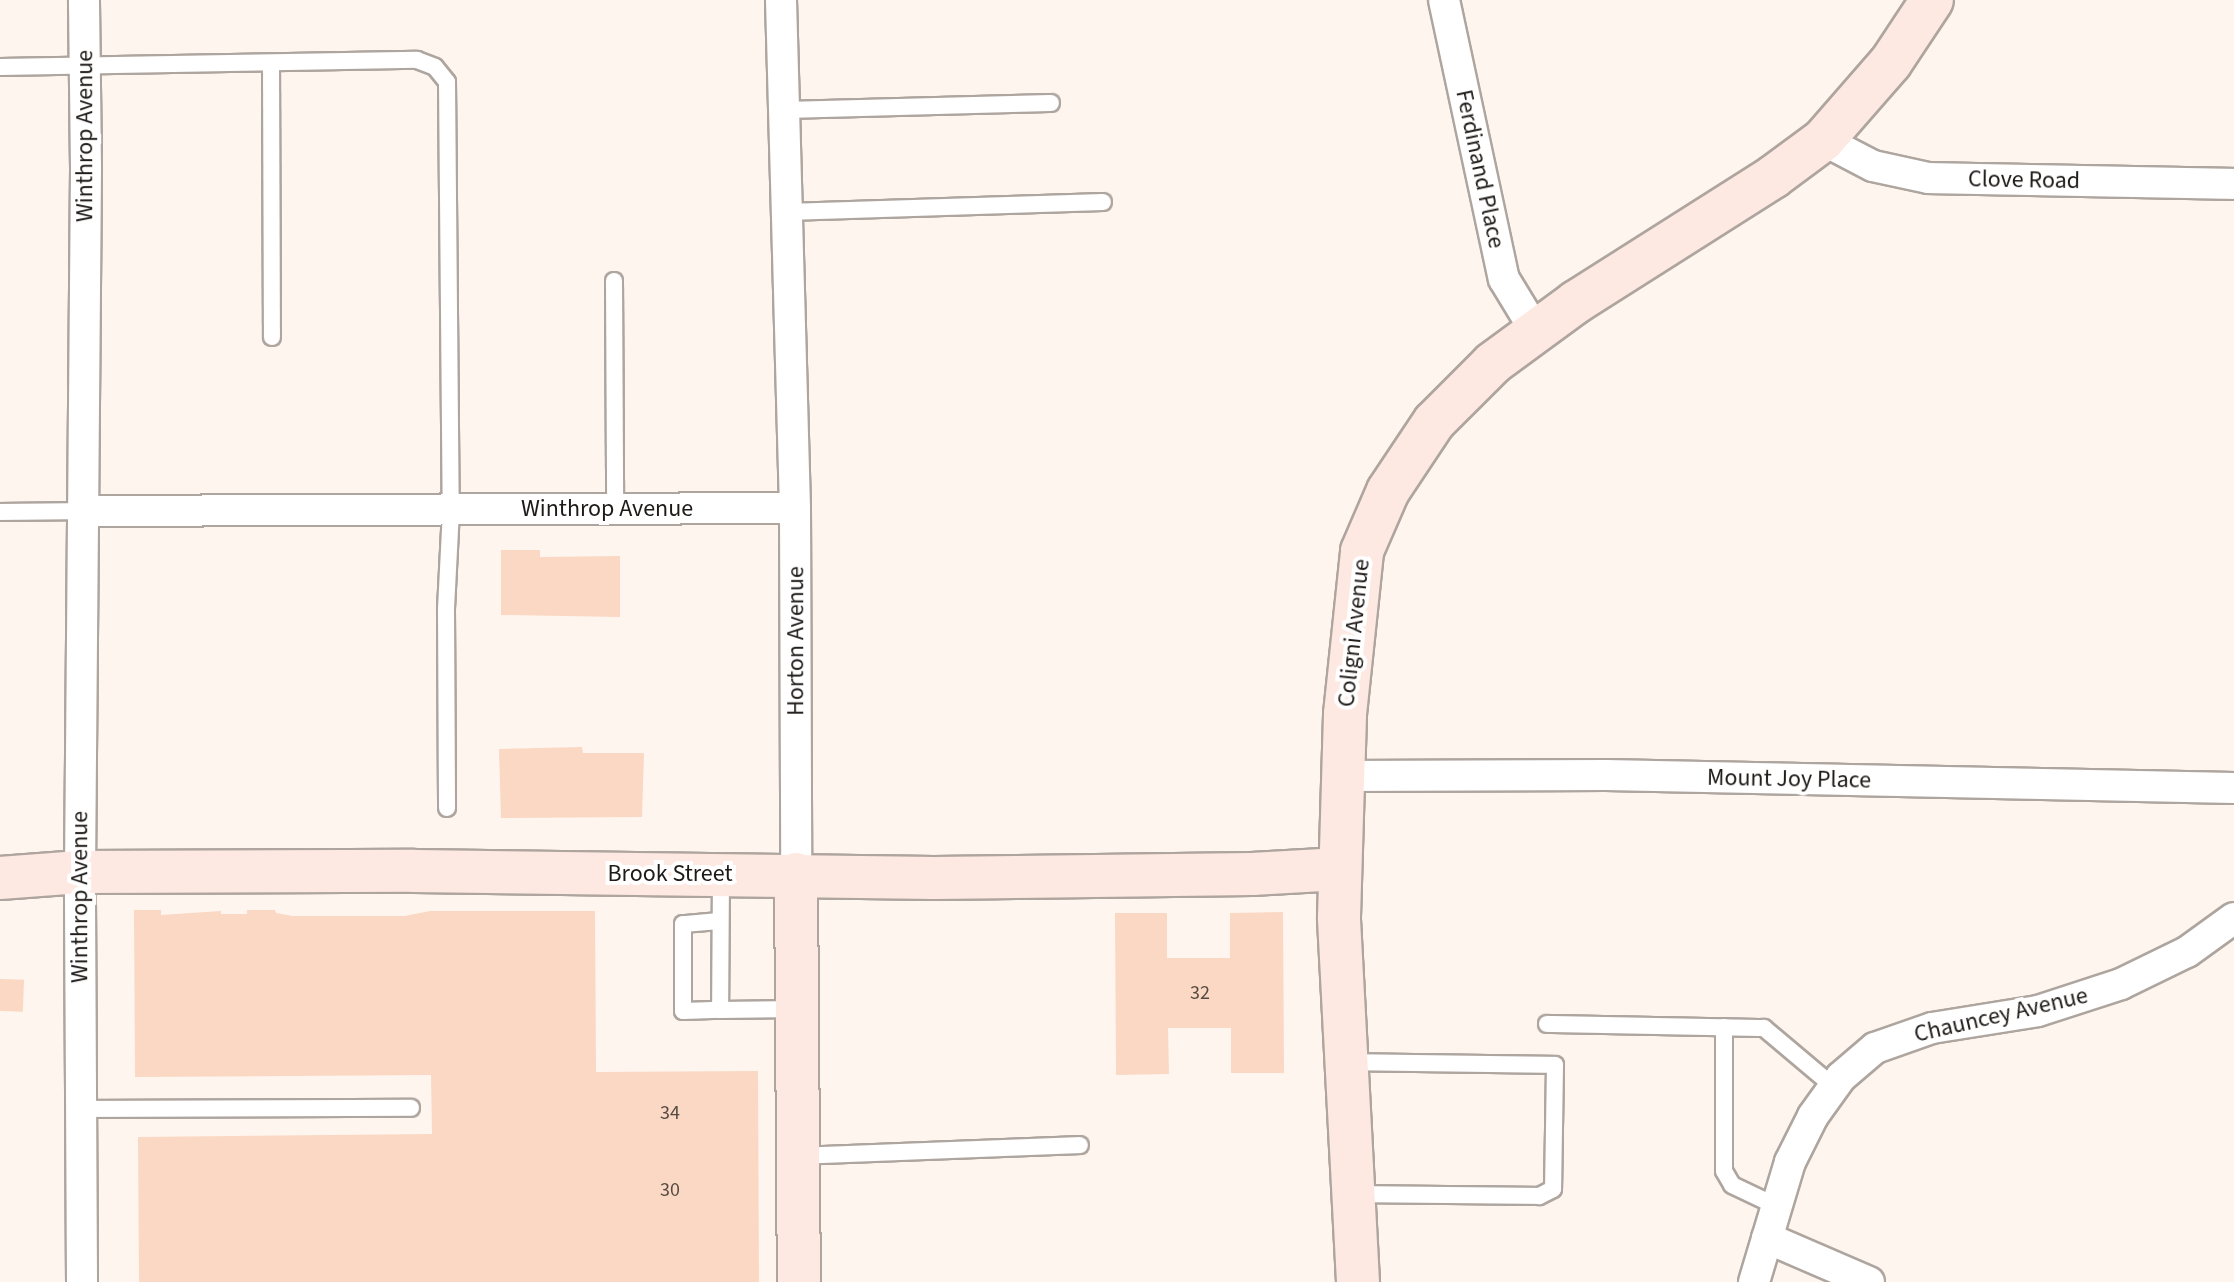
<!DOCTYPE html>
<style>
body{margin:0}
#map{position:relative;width:2234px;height:1282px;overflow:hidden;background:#fff5ef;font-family:"Source Sans 3",sans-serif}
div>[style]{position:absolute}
.building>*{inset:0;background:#fad8c3;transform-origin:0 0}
.roads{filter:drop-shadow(2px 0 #aea59f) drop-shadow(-2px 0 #aea59f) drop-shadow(0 2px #aea59f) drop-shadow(0 -2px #aea59f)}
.lane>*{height:16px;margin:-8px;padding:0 8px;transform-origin:8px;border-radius:8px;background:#fff}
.street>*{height:30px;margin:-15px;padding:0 15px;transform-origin:15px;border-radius:15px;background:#fff}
.secondary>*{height:42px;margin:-21px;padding:0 21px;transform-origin:21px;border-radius:21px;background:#fee9e2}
span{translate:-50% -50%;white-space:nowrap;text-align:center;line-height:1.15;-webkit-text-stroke:8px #fff;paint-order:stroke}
.number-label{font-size:20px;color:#554a43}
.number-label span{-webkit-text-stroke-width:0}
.street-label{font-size:24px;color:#1e1a18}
</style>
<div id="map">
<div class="building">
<div style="clip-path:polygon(501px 550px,540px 550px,540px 557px,620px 556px,620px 617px,501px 615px)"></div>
<div style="clip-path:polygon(582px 747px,583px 753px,644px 753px,642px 817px,501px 818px,499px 749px)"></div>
<div style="clip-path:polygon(134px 910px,161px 910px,161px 915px,221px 911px,221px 914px,247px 914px,247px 910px,275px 910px,276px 913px,293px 916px,405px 916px,430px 911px,595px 911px,596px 1072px,758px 1071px,759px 1282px,139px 1282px,138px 1137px,432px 1134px,431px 1075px,135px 1077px)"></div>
<div style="clip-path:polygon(1283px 912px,1284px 1073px,1231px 1073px,1231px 1028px,1168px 1028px,1169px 1074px,1116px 1075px,1115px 913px,1167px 913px,1167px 958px,1230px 958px,1230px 913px)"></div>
<div style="left:0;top:979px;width:24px;height:32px;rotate:2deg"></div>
</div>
<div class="roads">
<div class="lane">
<div style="left:271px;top:63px;width:274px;rotate:89.8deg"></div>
<div style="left:0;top:67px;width:417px;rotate:-1deg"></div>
<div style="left:417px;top:60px;width:19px;rotate:21deg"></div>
<div style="left:435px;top:67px;width:19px;rotate:51deg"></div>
<div style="left:447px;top:82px;width:428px;rotate:89.5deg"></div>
<div style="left:451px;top:510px;width:100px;rotate:92.9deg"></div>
<div style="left:446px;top:610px;width:198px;rotate:89.7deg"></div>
<div style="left:784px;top:110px;width:267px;rotate:-1.5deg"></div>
<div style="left:787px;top:212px;width:316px;rotate:-1.8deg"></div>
<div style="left:614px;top:281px;width:228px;rotate:89.7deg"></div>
<div style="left:0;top:512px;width:83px;rotate:-0.7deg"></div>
<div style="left:721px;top:878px;width:132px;rotate:90.4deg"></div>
<div style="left:720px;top:1010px;width:76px;rotate:-0.8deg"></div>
<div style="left:719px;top:921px;width:36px;rotate:175deg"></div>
<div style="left:683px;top:924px;width:87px;rotate:90deg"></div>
<div style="left:683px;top:1011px;width:37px;rotate:-2deg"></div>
<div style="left:1547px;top:1024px;width:217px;rotate:1.1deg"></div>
<div style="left:1764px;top:1028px;width:92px;rotate:40.1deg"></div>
<div style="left:1724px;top:1027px;width:144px;rotate:90deg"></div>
<div style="left:1724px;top:1171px;width:16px;rotate:60deg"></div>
<div style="left:1732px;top:1185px;width:49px;rotate:25.5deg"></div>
<div style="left:1348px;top:1062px;width:207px;rotate:0.8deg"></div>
<div style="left:1555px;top:1065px;width:124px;rotate:90.9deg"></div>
<div style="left:1553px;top:1189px;width:16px;rotate:153deg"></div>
<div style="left:1539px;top:1196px;width:183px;rotate:-179.4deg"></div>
<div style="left:81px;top:1109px;width:330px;rotate:-0.2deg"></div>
<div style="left:798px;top:1156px;width:282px;rotate:-2.2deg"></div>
</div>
<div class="street">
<div style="left:781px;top:0;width:508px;rotate:88.42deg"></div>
<div style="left:795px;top:508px;width:366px;rotate:89.8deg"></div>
<div style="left:1444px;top:0;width:285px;rotate:77.9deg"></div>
<div style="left:1504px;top:279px;width:60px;rotate:58.7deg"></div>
<div style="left:1823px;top:140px;width:56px;rotate:27.5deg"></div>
<div style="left:1873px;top:166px;width:56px;rotate:12.3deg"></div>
<div style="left:1928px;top:178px;width:306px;rotate:1.1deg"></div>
<div style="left:83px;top:511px;width:712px;rotate:-0.24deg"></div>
<div style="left:1344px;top:776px;width:262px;rotate:-0.2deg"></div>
<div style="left:1606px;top:775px;width:628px;rotate:1.19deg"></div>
<div style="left:1767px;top:1238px;width:111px;rotate:23.3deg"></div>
<div style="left:82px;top:1282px;width:410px;rotate:-90.3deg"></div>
<div style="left:80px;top:872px;width:705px;rotate:-89.51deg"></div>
<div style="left:86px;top:167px;width:167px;rotate:-90.7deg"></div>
<div style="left:1754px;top:1282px;width:125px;rotate:-73.3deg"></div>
<div style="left:1790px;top:1162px;width:51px;rotate:-63.4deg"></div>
<div style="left:1813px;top:1116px;width:48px;rotate:-54.3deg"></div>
<div style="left:1841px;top:1077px;width:45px;rotate:-40.5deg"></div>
<div style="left:1875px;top:1048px;width:60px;rotate:-19.3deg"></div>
<div style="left:1932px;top:1028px;width:107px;rotate:-9.1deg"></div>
<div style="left:2038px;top:1011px;width:87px;rotate:-18deg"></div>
<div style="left:2121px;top:984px;width:73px;rotate:-25.9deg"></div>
<div style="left:2187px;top:952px;width:58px;rotate:-35.9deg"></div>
</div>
<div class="secondary">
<div style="left:796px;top:874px;width:408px;rotate:89.6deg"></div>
<div style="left:0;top:878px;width:80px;rotate:-4.3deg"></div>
<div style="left:80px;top:872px;width:334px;rotate:-0.2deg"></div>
<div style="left:414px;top:871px;width:520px;rotate:0.77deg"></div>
<div style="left:934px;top:878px;width:318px;rotate:-0.7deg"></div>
<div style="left:1252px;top:874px;width:88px;rotate:-3.3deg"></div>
<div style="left:1358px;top:1282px;width:365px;rotate:-93deg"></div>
<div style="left:1339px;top:917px;width:203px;rotate:-88.3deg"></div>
<div style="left:1345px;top:714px;width:164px;rotate:-84deg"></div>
<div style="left:1362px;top:551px;width:65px;rotate:-66.6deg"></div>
<div style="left:1388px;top:491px;width:83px;rotate:-56.3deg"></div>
<div style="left:1434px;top:422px;width:83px;rotate:-45deg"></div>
<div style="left:1493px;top:363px;width:103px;rotate:-36.3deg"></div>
<div style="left:1576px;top:302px;width:233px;rotate:-32.4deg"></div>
<div style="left:1773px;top:177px;width:62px;rotate:-36.5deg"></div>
<div style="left:1823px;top:140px;width:103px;rotate:-48.9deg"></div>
<div style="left:1891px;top:62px;width:74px;rotate:-56.5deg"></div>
</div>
</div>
<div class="number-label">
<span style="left:1200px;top:993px">32</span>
<span style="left:670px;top:1113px">34</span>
<span style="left:670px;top:1190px">30</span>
</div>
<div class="street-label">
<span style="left:85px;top:136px;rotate:-90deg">Winthrop Avenue</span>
<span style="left:1480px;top:169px;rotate:78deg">Ferdinand Place</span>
<span style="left:2024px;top:180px;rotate:1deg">Clove Road</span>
<span style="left:607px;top:509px">Winthrop Avenue</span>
<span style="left:1354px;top:633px;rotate:-84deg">Coligni Avenue</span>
<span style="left:796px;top:641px;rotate:-90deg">Horton Avenue</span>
<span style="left:1789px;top:779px;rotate:1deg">Mount Joy Place</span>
<span style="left:670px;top:874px">Brook Street</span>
<span style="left:80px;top:897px;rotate:-90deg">Winthrop Avenue</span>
<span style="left:2001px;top:1015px;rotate:-13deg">Chauncey Avenue</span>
</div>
</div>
